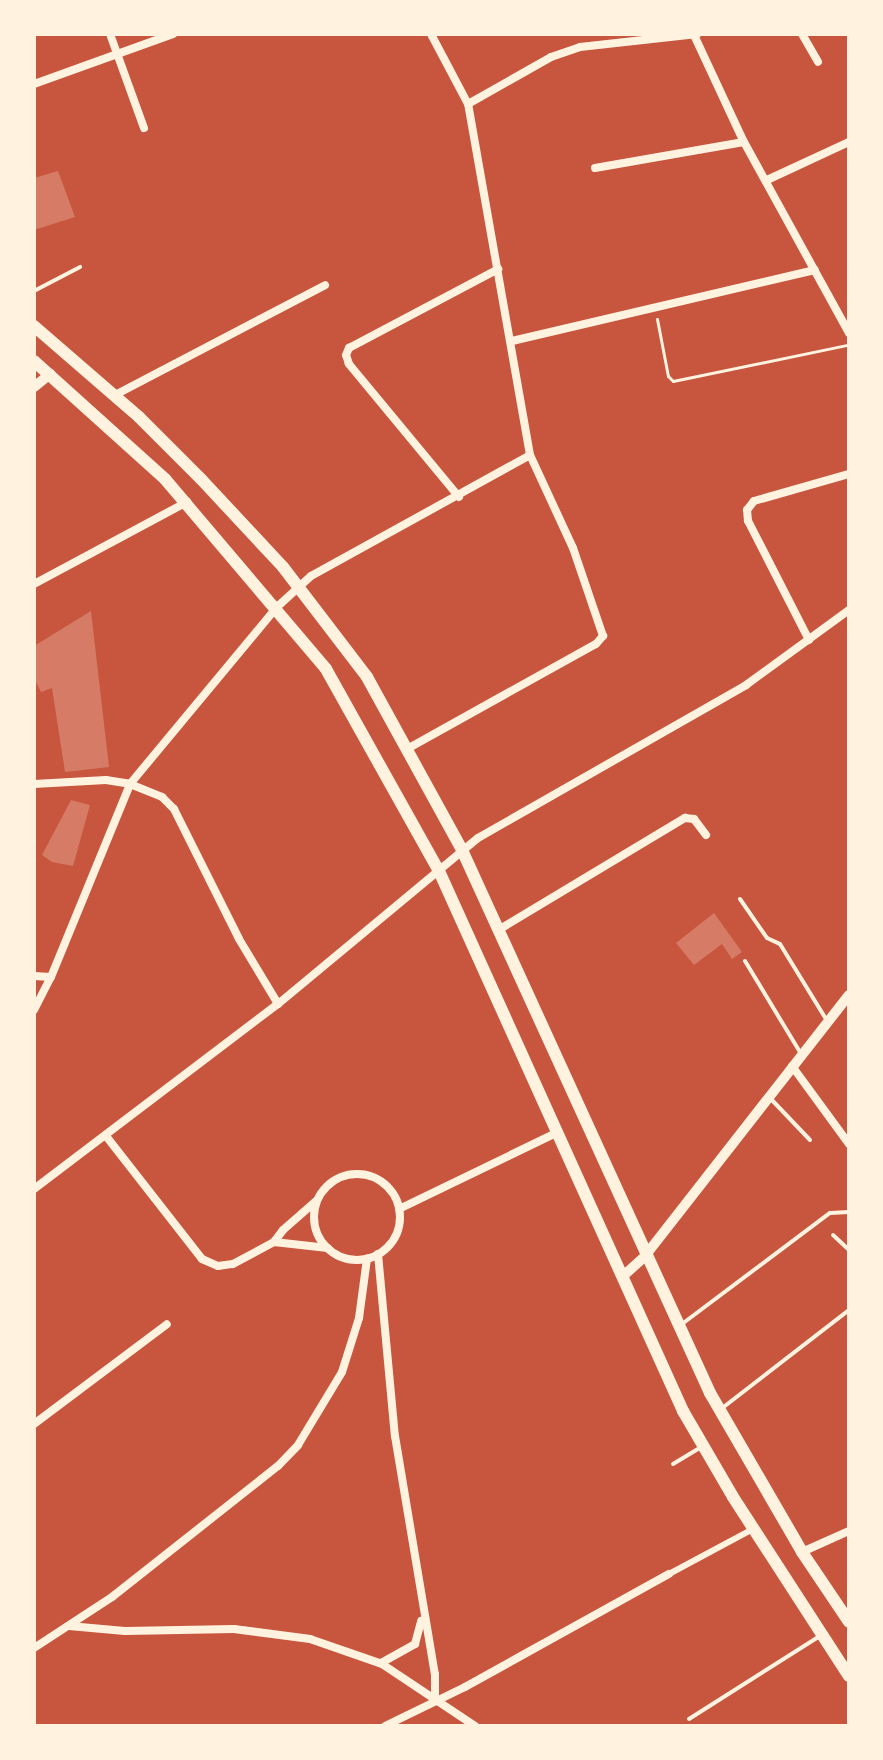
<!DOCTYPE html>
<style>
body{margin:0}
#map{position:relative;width:883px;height:1760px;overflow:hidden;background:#c8553d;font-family:"Source Sans 3",sans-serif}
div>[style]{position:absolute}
.building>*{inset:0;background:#d67c66}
.path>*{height:3px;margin:-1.5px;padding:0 1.5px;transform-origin:1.5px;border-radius:1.5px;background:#fff3e0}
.service>*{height:4px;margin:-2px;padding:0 2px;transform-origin:2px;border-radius:2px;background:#fff3e0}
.pedestrian>*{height:6px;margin:-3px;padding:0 3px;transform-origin:3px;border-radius:3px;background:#fff3e0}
.minor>*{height:8px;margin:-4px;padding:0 4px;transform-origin:4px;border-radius:4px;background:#fff3e0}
.minor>.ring{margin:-4px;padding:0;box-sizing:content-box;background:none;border:8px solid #fff3e0;border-radius:50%}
.tertiary>*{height:10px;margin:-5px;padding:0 5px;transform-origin:5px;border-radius:5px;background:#fff3e0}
.primary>*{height:12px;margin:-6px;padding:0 6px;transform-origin:6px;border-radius:6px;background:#fff3e0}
span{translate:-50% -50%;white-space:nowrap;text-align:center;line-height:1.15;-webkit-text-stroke:6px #fff3e0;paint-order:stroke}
.frame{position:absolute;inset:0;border:36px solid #fff3e0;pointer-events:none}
</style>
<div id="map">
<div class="building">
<div style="clip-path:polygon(58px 171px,75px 217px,34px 230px,34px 178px)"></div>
<div style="clip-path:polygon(91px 611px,109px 767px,65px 772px,52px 688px,41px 692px,34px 678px,34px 646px)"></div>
<div style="clip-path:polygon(71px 800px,90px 805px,73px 866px,52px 862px,42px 855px)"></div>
<div style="clip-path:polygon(714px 913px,742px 952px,732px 959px,722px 944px,694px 965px,676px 943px)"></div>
</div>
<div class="path">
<div style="left:657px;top:319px;width:58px;rotate:79.1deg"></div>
<div style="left:668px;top:376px;width:7px;rotate:45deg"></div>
<div style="left:673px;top:381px;width:178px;rotate:-11.7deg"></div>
</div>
<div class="service">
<div style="left:34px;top:291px;width:52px;rotate:-27.6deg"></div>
<div style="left:740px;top:899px;width:47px;rotate:55.3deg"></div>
<div style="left:767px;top:938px;width:14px;rotate:25deg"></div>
<div style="left:780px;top:944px;width:88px;rotate:58.5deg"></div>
<div style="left:745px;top:961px;width:109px;rotate:58.9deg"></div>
<div style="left:770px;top:1098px;width:58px;rotate:46.4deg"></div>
<div style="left:833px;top:1235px;width:22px;rotate:43deg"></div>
<div style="left:682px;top:1324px;width:185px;rotate:-36.9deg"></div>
<div style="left:830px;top:1213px;width:19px;rotate:-3deg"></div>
<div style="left:721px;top:1409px;width:162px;rotate:-37.7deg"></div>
<div style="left:673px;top:1464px;width:31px;rotate:-31deg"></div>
<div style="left:689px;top:1719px;width:155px;rotate:-32.4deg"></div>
</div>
<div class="pedestrian">
<div style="left:669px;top:1574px;width:95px;rotate:-28.2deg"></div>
</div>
<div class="minor">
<div style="left:110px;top:34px;width:100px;rotate:70.1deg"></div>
<div style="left:802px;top:34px;width:32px;rotate:60deg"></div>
<div style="left:694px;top:35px;width:118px;rotate:65deg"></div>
<div style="left:744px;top:142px;width:218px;rotate:61.2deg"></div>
<div style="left:34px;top:84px;width:148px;rotate:-19.8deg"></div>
<div style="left:468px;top:104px;width:95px;rotate:-29.5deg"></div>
<div style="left:551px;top:57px;width:31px;rotate:-19deg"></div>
<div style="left:580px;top:47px;width:118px;rotate:-6.3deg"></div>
<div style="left:595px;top:168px;width:151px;rotate:-9.9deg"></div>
<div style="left:767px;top:180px;width:90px;rotate:-24.9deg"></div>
<div style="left:512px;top:341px;width:311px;rotate:-13.2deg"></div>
<div style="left:115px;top:395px;width:237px;rotate:-27.6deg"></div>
<div style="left:459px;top:497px;width:173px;rotate:-129.6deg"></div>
<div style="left:349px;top:364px;width:9px;rotate:-108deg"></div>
<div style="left:346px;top:355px;width:8px;rotate:-67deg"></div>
<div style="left:349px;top:348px;width:169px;rotate:-27.9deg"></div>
<div style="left:34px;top:584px;width:174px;rotate:-28.2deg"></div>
<div style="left:809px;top:640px;width:134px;rotate:-117.1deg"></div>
<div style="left:748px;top:521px;width:11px;rotate:-95deg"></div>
<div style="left:747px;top:510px;width:11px;rotate:-52deg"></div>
<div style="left:754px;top:501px;width:99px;rotate:-15.9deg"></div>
<div style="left:407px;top:749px;width:216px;rotate:-29.1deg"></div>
<div style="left:596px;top:644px;width:11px;rotate:-49deg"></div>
<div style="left:603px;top:636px;width:93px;rotate:-108.8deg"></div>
<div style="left:573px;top:548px;width:102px;rotate:-114.8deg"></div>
<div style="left:530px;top:455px;width:356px;rotate:-100deg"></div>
<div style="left:468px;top:104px;width:79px;rotate:-117.9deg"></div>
<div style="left:34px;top:784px;width:72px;rotate:-3.2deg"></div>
<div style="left:106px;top:780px;width:24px;rotate:9deg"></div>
<div style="left:130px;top:784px;width:35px;rotate:22deg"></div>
<div style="left:162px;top:797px;width:17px;rotate:45deg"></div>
<div style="left:174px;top:809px;width:145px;rotate:63.4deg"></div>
<div style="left:239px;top:939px;width:76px;rotate:59deg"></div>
<div style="left:500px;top:929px;width:216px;rotate:-31deg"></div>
<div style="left:685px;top:818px;width:9px;rotate:6deg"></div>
<div style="left:694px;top:819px;width:20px;rotate:53deg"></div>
<div style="left:34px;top:976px;width:17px;rotate:3deg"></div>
<div style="left:34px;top:1010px;width:37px;rotate:-63deg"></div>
<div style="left:51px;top:977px;width:209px;rotate:-67.7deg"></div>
<div style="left:130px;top:784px;width:230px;rotate:-50.3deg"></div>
<div style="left:277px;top:607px;width:46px;rotate:-42.4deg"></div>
<div style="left:311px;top:576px;width:250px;rotate:-28.9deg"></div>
<div style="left:792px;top:1066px;width:97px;rotate:53.8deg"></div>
<div style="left:106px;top:1136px;width:156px;rotate:52deg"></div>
<div style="left:202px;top:1259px;width:17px;rotate:24deg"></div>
<div style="left:218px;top:1266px;width:15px;rotate:-8deg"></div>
<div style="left:233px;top:1264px;width:47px;rotate:-28.2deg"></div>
<div style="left:274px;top:1242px;width:15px;rotate:-53deg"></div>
<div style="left:283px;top:1230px;width:44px;rotate:-41.3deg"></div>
<div class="ring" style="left:314px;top:1174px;width:78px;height:78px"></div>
<div style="left:34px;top:1189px;width:306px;rotate:-37.2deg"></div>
<div style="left:278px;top:1004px;width:260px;rotate:-39.7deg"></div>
<div style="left:478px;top:838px;width:309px;rotate:-29.7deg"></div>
<div style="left:746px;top:685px;width:127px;rotate:-36.1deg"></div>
<div style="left:399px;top:1209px;width:177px;rotate:-25.8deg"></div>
<div style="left:274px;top:1242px;width:54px;rotate:6.3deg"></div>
<div style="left:378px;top:1254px;width:183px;rotate:84.7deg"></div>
<div style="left:395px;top:1436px;width:241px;rotate:80.5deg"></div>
<div style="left:435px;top:1674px;width:26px;rotate:90deg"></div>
<div style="left:34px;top:1424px;width:166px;rotate:-36.9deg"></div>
<div style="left:802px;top:1552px;width:51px;rotate:-24.1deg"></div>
<div style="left:69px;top:1626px;width:56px;rotate:5.1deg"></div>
<div style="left:125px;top:1631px;width:109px;rotate:-1.1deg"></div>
<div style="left:234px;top:1629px;width:77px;rotate:7.5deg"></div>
<div style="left:310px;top:1639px;width:76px;rotate:19.1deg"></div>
<div style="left:382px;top:1664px;width:112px;rotate:33.7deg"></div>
<div style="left:34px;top:1648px;width:93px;rotate:-33.2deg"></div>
<div style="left:112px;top:1597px;width:211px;rotate:-38.3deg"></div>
<div style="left:278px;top:1466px;width:29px;rotate:-46deg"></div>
<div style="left:298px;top:1445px;width:85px;rotate:-58.9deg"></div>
<div style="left:342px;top:1372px;width:57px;rotate:-72.5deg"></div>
<div style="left:359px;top:1318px;width:60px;rotate:-82.3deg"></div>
<div style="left:381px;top:1663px;width:39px;rotate:-29deg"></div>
<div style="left:415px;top:1644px;width:24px;rotate:-75deg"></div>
<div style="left:385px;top:1726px;width:89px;rotate:-26deg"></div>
<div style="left:465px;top:1687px;width:233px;rotate:-29deg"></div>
</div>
<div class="tertiary">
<div style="left:34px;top:387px;width:21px;rotate:-39deg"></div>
<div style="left:622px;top:1277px;width:31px;rotate:-42deg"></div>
<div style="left:645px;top:1256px;width:331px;rotate:-52deg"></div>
</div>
<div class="primary">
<div style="left:34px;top:326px;width:139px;rotate:40.9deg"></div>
<div style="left:139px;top:417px;width:88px;rotate:45deg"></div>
<div style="left:201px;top:479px;width:120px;rotate:47deg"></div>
<div style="left:283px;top:567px;width:138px;rotate:52.6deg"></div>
<div style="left:367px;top:677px;width:197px;rotate:61.2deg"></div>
<div style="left:462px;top:850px;width:597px;rotate:65.45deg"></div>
<div style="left:710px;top:1393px;width:184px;rotate:59.9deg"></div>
<div style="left:802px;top:1552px;width:84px;rotate:56.1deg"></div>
<div style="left:34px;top:361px;width:176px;rotate:42deg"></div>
<div style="left:165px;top:479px;width:249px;rotate:49.7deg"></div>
<div style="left:326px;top:669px;width:231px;rotate:60.8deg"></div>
<div style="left:439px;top:871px;width:593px;rotate:65.68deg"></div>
<div style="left:683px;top:1411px;width:99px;rotate:59.8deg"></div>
<div style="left:733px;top:1497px;width:213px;rotate:57.1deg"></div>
</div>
<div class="frame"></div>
</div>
